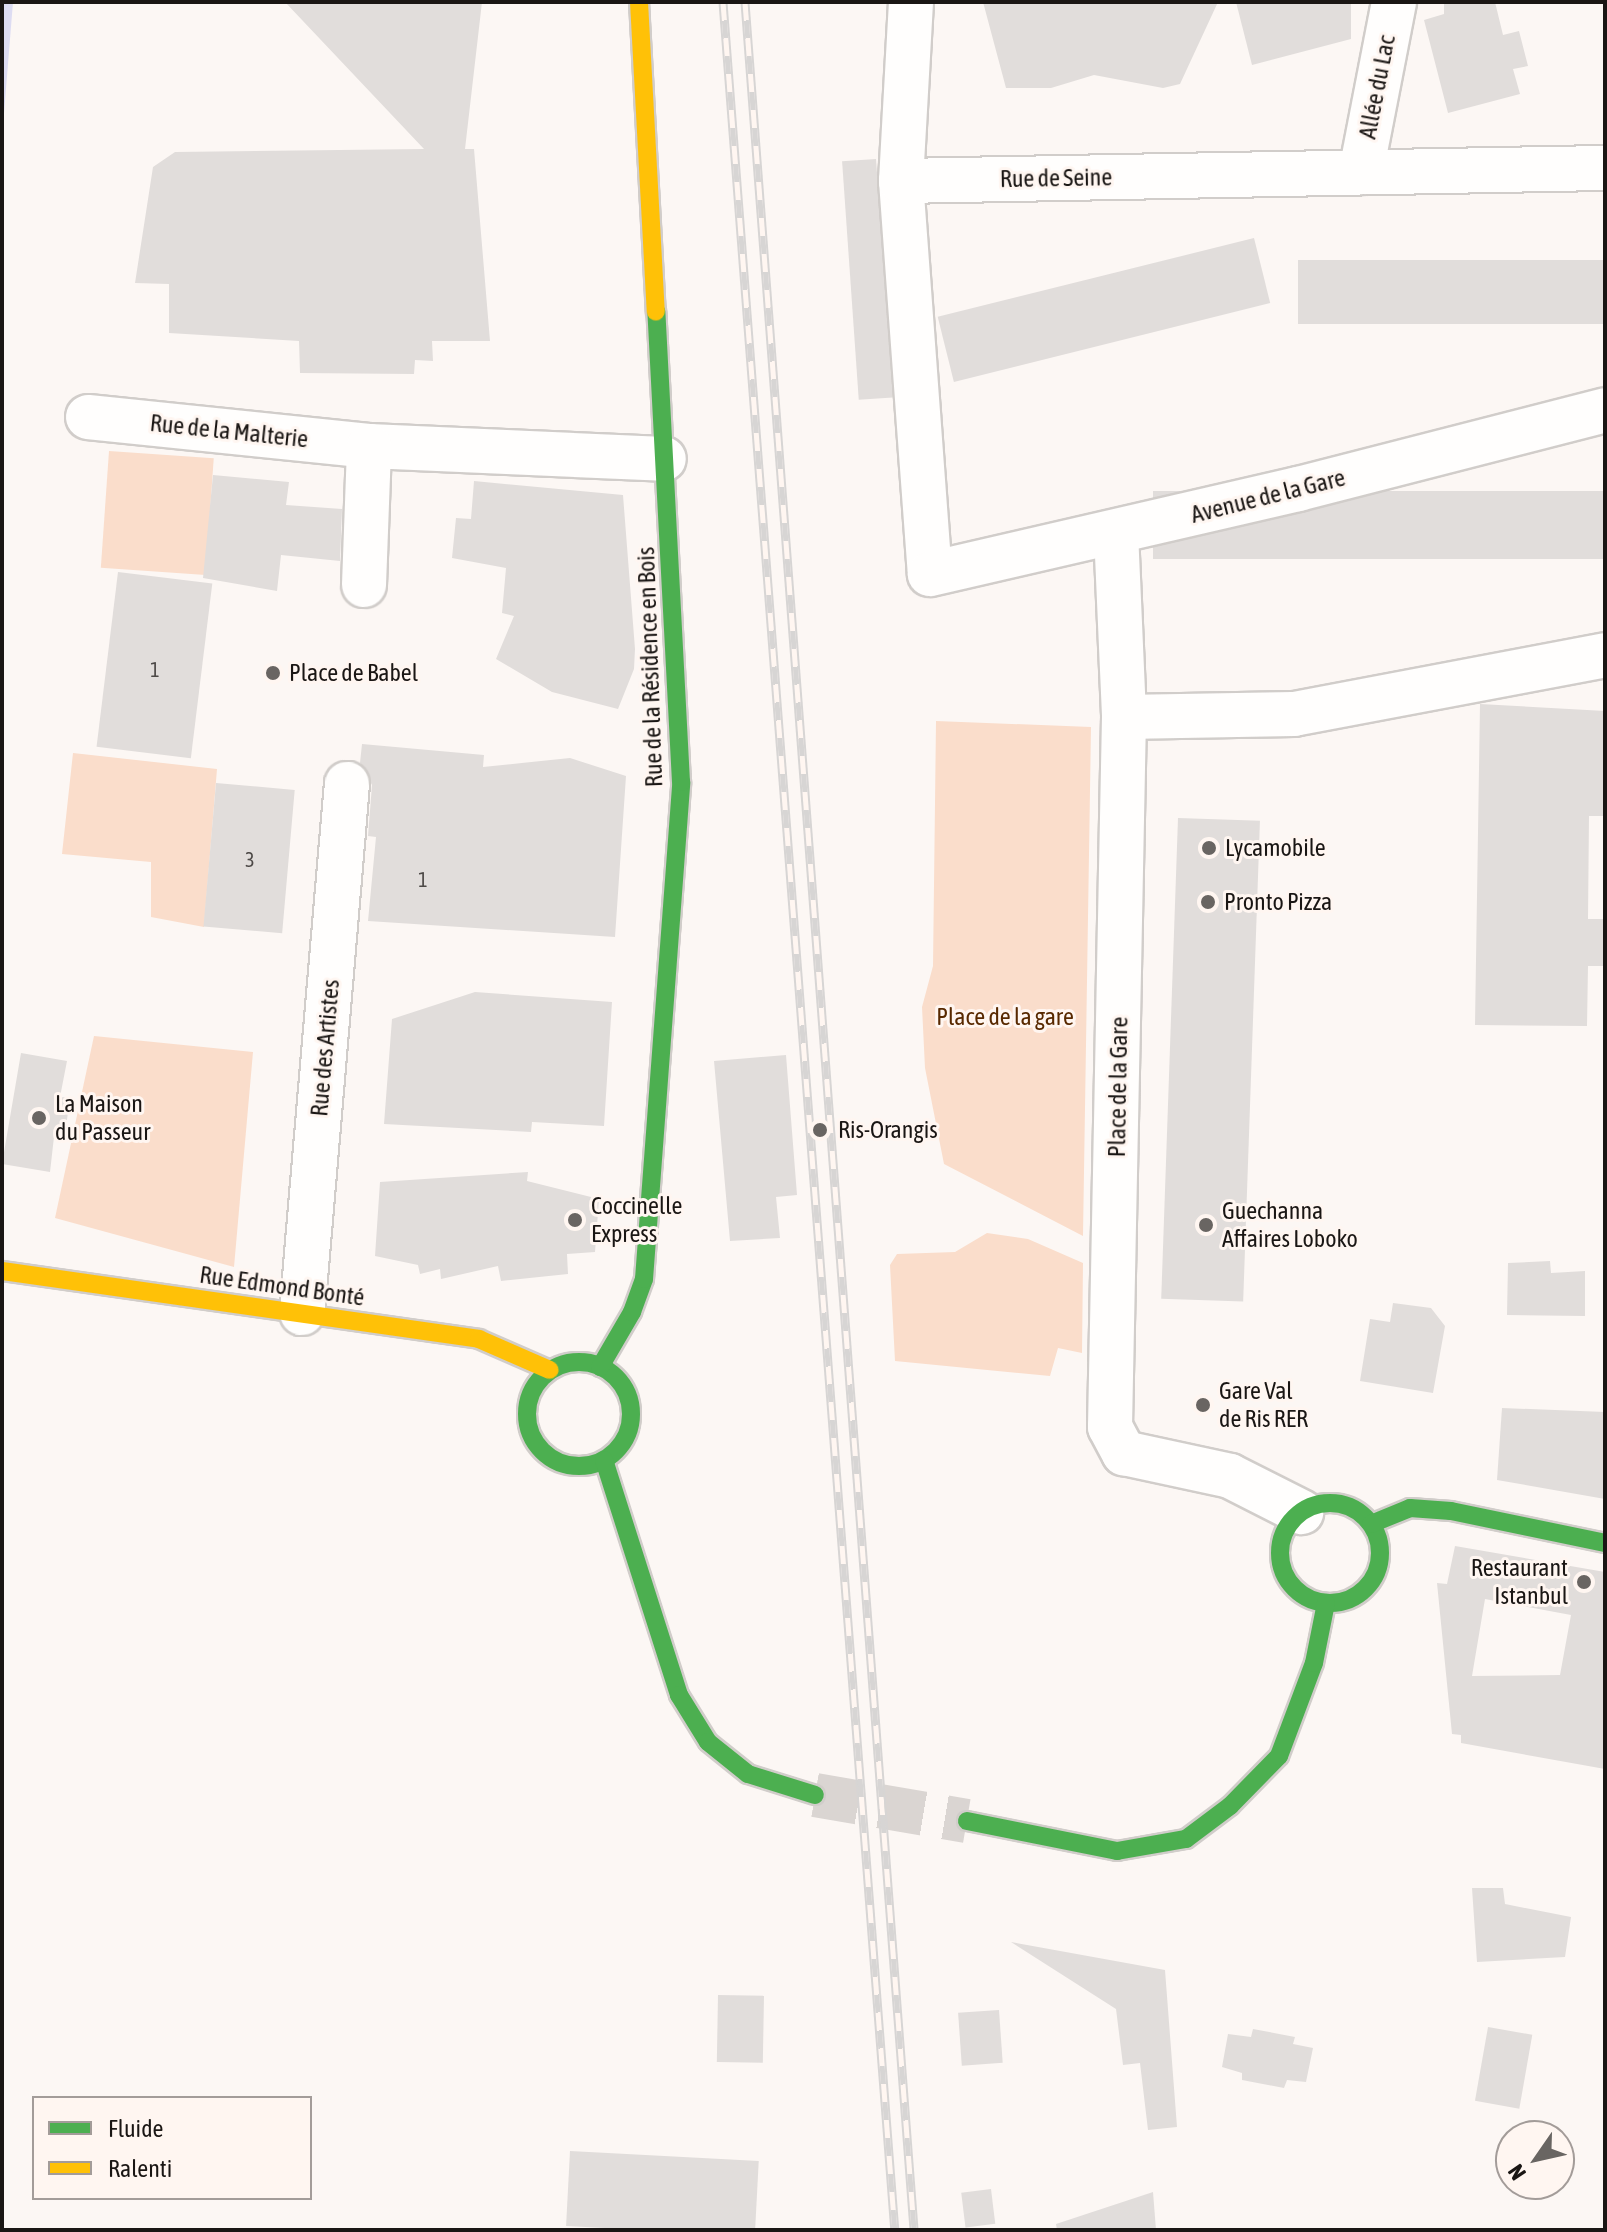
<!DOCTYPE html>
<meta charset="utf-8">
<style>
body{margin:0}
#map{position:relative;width:1607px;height:2232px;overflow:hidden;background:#fcf7f4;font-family:"Asap Condensed",sans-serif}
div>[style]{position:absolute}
.green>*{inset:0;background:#faddcb;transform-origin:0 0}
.water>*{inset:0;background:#dddcf2}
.building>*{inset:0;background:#e1dddb;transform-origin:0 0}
.primary-tunnel>*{height:44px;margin-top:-22px;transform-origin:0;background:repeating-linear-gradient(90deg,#dad5d2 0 44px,transparent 0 66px)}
.roads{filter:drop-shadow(2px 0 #d1cdca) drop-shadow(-2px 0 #d1cdca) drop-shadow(0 2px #d1cdca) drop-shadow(0 -2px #d1cdca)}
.street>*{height:44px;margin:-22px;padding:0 22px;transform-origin:22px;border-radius:22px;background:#fffefd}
.fast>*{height:18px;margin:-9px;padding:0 9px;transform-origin:9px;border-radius:9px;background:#4caf50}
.fast>.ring{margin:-9px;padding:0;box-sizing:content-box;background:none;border:18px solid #4caf50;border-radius:50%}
.slow>*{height:18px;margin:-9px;padding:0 9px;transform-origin:9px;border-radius:9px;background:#ffc107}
.rail>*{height:9px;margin-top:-4.5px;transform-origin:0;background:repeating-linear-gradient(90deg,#fff6f1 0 18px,#d7d5d4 0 36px);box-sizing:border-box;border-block:2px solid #d7d5d4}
.dots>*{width:22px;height:22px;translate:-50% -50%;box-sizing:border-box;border:4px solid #fff6f1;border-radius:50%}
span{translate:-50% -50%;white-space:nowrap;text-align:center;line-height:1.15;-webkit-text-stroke:6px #fff6f1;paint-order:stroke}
.number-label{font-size:20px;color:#4d4947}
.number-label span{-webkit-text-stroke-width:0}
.street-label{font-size:24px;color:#1a1614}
.poi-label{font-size:24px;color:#1a1614}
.left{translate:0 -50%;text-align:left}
.right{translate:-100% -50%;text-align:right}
.park-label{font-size:24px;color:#582900}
.frame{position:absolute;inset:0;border:4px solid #1a1614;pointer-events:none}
.legend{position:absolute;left:32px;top:2096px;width:280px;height:104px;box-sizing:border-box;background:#fff6f1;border:2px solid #a39c99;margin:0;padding:10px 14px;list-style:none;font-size:24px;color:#1a1614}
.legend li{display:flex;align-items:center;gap:16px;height:40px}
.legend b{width:40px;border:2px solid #a39c99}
.north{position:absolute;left:1495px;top:2120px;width:80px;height:80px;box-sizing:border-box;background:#fff6f1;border:2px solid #a39c99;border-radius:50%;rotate:236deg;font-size:22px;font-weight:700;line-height:32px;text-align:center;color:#1a1614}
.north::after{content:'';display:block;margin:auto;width:28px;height:36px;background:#696562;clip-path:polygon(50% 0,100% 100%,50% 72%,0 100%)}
</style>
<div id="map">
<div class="green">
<div style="left:109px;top:451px;width:105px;height:117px;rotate:4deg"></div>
<div style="clip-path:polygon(936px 721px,1091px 727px,1083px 1236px,944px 1164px,925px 1068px,922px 1007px,933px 966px)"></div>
<div style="clip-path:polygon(73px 753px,217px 769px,204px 927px,151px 917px,151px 862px,62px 854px)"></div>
<div style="clip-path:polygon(94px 1036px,253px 1052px,234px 1267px,55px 1218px)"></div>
<div style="clip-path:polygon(987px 1233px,1028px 1239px,1083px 1263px,1082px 1353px,1058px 1348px,1050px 1376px,895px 1361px,890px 1265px,897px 1254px,955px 1252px)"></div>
</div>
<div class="water">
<div style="clip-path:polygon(2px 2px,13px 2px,2px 138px)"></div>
</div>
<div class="building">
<div style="clip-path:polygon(285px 2px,482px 2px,465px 149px,474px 149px,490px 341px,432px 341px,433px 361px,415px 360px,414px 374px,300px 373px,299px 341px,169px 333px,169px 284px,135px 283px,153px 167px,175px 152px,424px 149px)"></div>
<div style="clip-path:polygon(983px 2px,1218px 2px,1180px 84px,1163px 88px,1094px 75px,1051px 88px,1006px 88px)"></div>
<div style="clip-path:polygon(1236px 2px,1351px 2px,1351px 39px,1252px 65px)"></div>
<div style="clip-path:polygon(1444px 2px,1495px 2px,1503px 35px,1519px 31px,1528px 66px,1513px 69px,1520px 94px,1448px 113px,1424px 20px,1444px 14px)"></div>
<div style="left:876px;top:159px;width:239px;height:34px;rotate:86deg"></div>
<div style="left:1254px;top:238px;width:67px;height:326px;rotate:76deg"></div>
<div style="left:1605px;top:260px;width:64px;height:307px;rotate:90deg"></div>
<div style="clip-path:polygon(213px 475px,289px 482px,286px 505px,342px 509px,340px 561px,281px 555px,277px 591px,203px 578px)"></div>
<div style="clip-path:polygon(474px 481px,623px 495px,635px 649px,634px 669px,618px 709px,552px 692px,496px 659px,514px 616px,502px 613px,506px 568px,452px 558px,456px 518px,471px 519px)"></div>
<div style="left:1605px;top:491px;width:68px;height:452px;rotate:90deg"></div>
<div style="left:118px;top:572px;width:95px;height:176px;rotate:7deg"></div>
<div style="clip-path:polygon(1480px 704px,1605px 711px,1605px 816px,1589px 816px,1588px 919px,1605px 919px,1605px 966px,1588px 966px,1587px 1026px,1475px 1025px)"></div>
<div style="clip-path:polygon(362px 744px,484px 755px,483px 767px,570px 758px,626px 776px,615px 937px,368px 921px,376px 837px,368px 836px,372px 785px,360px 763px)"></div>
<div style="left:216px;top:783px;width:79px;height:144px;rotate:5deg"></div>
<div style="left:1178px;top:818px;width:82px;height:481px;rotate:2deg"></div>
<div style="clip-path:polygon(475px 992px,612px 1002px,604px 1126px,532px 1122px,531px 1132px,384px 1124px,392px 1019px)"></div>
<div style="clip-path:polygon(21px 1053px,67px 1061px,60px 1097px,70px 1098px,64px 1141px,54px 1137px,50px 1172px,2px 1164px)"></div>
<div style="clip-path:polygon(786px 1055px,797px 1195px,776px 1197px,780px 1238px,730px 1241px,714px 1061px)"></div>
<div style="clip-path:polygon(528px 1172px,527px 1181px,599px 1199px,595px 1252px,567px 1254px,568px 1274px,501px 1281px,498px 1266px,441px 1279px,440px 1269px,420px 1274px,418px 1265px,375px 1256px,380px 1182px)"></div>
<div style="clip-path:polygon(1550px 1261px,1551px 1273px,1585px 1271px,1585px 1316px,1507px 1315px,1508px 1263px)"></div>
<div style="clip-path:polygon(1393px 1303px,1431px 1308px,1445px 1326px,1433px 1393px,1360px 1381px,1370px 1319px,1390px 1322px)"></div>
<div style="clip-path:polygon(1502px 1408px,1605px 1412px,1605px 1499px,1497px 1480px)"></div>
<div style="clip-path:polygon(evenodd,1455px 1546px,1605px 1572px,1605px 1769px,1461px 1743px,1461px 1735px,1452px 1734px,1437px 1583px,1447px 1584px,1455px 1546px,1485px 1599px,1571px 1615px,1560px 1675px,1472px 1676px,1485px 1599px)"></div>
<div style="clip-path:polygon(1472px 1888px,1503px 1888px,1505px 1904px,1571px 1917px,1565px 1957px,1477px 1962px)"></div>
<div style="clip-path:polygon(1011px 1942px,1165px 1970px,1177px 2127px,1148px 2130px,1140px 2063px,1123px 2065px,1116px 2009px)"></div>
<div style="left:718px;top:1995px;width:46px;height:67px;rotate:1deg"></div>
<div style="left:999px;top:2010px;width:53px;height:41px;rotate:86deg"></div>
<div style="left:1488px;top:2027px;width:45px;height:75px;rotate:10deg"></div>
<div style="clip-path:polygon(1253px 2029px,1295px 2037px,1293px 2044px,1313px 2048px,1306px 2082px,1287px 2080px,1284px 2088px,1242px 2080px,1242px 2073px,1222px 2067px,1228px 2034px,1251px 2037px)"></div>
<div style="left:570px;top:2151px;width:189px;height:75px;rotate:3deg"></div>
<div style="left:991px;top:2189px;width:35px;height:30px;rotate:83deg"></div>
<div style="clip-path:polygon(1153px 2192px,1156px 2230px,1057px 2230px,1056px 2224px)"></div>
</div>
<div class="primary-tunnel">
<div style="left:815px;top:1795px;width:154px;rotate:9.7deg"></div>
</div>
<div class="roads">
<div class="street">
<div style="left:911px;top:2px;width:179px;rotate:93.2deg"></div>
<div style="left:901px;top:181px;width:394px;rotate:85.8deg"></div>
<div style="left:930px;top:574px;width:378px;rotate:-13deg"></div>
<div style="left:1298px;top:489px;width:317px;rotate:-14.4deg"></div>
<div style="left:1361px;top:172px;width:173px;rotate:-79deg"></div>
<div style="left:901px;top:181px;width:704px;rotate:-1.06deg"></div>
<div style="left:88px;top:417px;width:282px;rotate:5.9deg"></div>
<div style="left:369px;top:446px;width:295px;rotate:2.5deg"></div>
<div style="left:1116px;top:532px;width:185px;rotate:87.5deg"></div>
<div style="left:1124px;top:717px;width:710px;rotate:91.13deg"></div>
<div style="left:1110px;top:1427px;width:30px;rotate:62deg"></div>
<div style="left:1124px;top:1453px;width:108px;rotate:12.2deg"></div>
<div style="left:1230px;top:1476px;width:80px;rotate:26.9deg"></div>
<div style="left:364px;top:585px;width:139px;rotate:-87.9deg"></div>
<div style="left:1124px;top:717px;width:170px;rotate:-1deg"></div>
<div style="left:1294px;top:714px;width:317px;rotate:-10.7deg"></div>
<div style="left:302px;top:1313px;width:531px;rotate:-85.14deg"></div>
</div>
<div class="fast">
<div class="ring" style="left:527px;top:1362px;width:86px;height:86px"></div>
<div style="left:600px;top:1367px;width:64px;rotate:-59.8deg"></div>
<div style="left:632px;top:1312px;width:35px;rotate:-70deg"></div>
<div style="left:644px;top:1279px;width:498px;rotate:-85.7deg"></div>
<div style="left:681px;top:782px;width:471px;rotate:-93deg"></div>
<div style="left:604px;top:1460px;width:247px;rotate:72.3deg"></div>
<div style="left:679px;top:1695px;width:55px;rotate:58.3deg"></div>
<div style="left:708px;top:1742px;width:51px;rotate:38.7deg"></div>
<div style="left:748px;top:1774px;width:70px;rotate:17.4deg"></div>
<div class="ring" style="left:1280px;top:1503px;width:82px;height:82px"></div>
<div style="left:1371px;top:1524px;width:42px;rotate:-22.3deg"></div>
<div style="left:1410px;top:1508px;width:41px;rotate:4.2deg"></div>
<div style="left:1451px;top:1511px;width:157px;rotate:11.7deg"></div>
<div style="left:967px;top:1821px;width:153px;rotate:11.3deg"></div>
<div style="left:1117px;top:1851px;width:70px;rotate:-9.9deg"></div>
<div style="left:1186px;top:1839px;width:55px;rotate:-36.9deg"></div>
<div style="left:1230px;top:1806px;width:70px;rotate:-45.6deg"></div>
<div style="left:1279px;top:1756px;width:99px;rotate:-69.4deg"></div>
<div style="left:1314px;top:1663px;width:61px;rotate:-78.7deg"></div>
</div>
<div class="slow">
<div style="left:639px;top:2px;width:310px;rotate:86.9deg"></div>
<div style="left:2px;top:1271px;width:482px;rotate:8.1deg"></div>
<div style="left:479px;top:1339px;width:77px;rotate:23.6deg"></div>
</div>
</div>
<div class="rail">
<div style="left:723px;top:2px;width:2235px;rotate:85.59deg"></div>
<div style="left:745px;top:2px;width:2234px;rotate:85.66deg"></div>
</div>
<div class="dots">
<div style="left:273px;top:673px;background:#696562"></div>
<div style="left:1209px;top:848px;background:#696562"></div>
<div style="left:1208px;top:902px;background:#696562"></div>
<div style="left:39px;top:1118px;background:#696562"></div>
<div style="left:820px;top:1130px;background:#696562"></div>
<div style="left:575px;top:1220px;background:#696562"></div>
<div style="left:1206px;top:1225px;background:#696562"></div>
<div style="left:1203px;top:1405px;background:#696562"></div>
<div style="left:1584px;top:1582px;background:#696562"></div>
</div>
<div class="number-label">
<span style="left:155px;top:669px">1</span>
<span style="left:250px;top:859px">3</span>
<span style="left:423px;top:879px">1</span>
</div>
<div class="street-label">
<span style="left:1377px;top:87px;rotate:-79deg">Allée du Lac</span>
<span style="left:1056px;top:178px;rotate:-1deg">Rue de Seine</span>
<span style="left:229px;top:431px;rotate:6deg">Rue de la Malterie</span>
<span style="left:1268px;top:496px;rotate:-14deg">Avenue de la Gare</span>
<span style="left:650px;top:667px;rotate:-92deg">Rue de la Résidence en Bois</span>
<span style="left:325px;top:1048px;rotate:-85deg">Rue des Artistes</span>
<span style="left:1118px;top:1087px;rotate:-89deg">Place de la Gare</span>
<span style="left:282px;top:1286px;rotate:8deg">Rue Edmond Bonté</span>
</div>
<div class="poi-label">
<span class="left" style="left:289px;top:673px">Place de Babel</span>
<span class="left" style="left:1225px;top:848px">Lycamobile</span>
<span class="left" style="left:1224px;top:902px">Pronto Pizza</span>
<span class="left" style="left:55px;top:1118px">La Maison<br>du Passeur</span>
<span class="left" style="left:838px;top:1130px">Ris-Orangis</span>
<span class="left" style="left:591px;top:1220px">Coccinelle<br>Express</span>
<span class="left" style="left:1222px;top:1225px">Guechanna<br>Affaires Loboko</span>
<span class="left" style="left:1219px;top:1405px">Gare Val<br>de Ris RER</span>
<span class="right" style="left:1568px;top:1582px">Restaurant<br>Istanbul</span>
</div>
<div class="park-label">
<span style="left:1005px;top:1017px">Place de la gare</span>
</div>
<div class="frame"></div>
<ul class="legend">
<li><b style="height:10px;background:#4caf50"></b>Fluide</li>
<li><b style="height:10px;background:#ffc107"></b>Ralenti</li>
</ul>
<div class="north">N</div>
</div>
